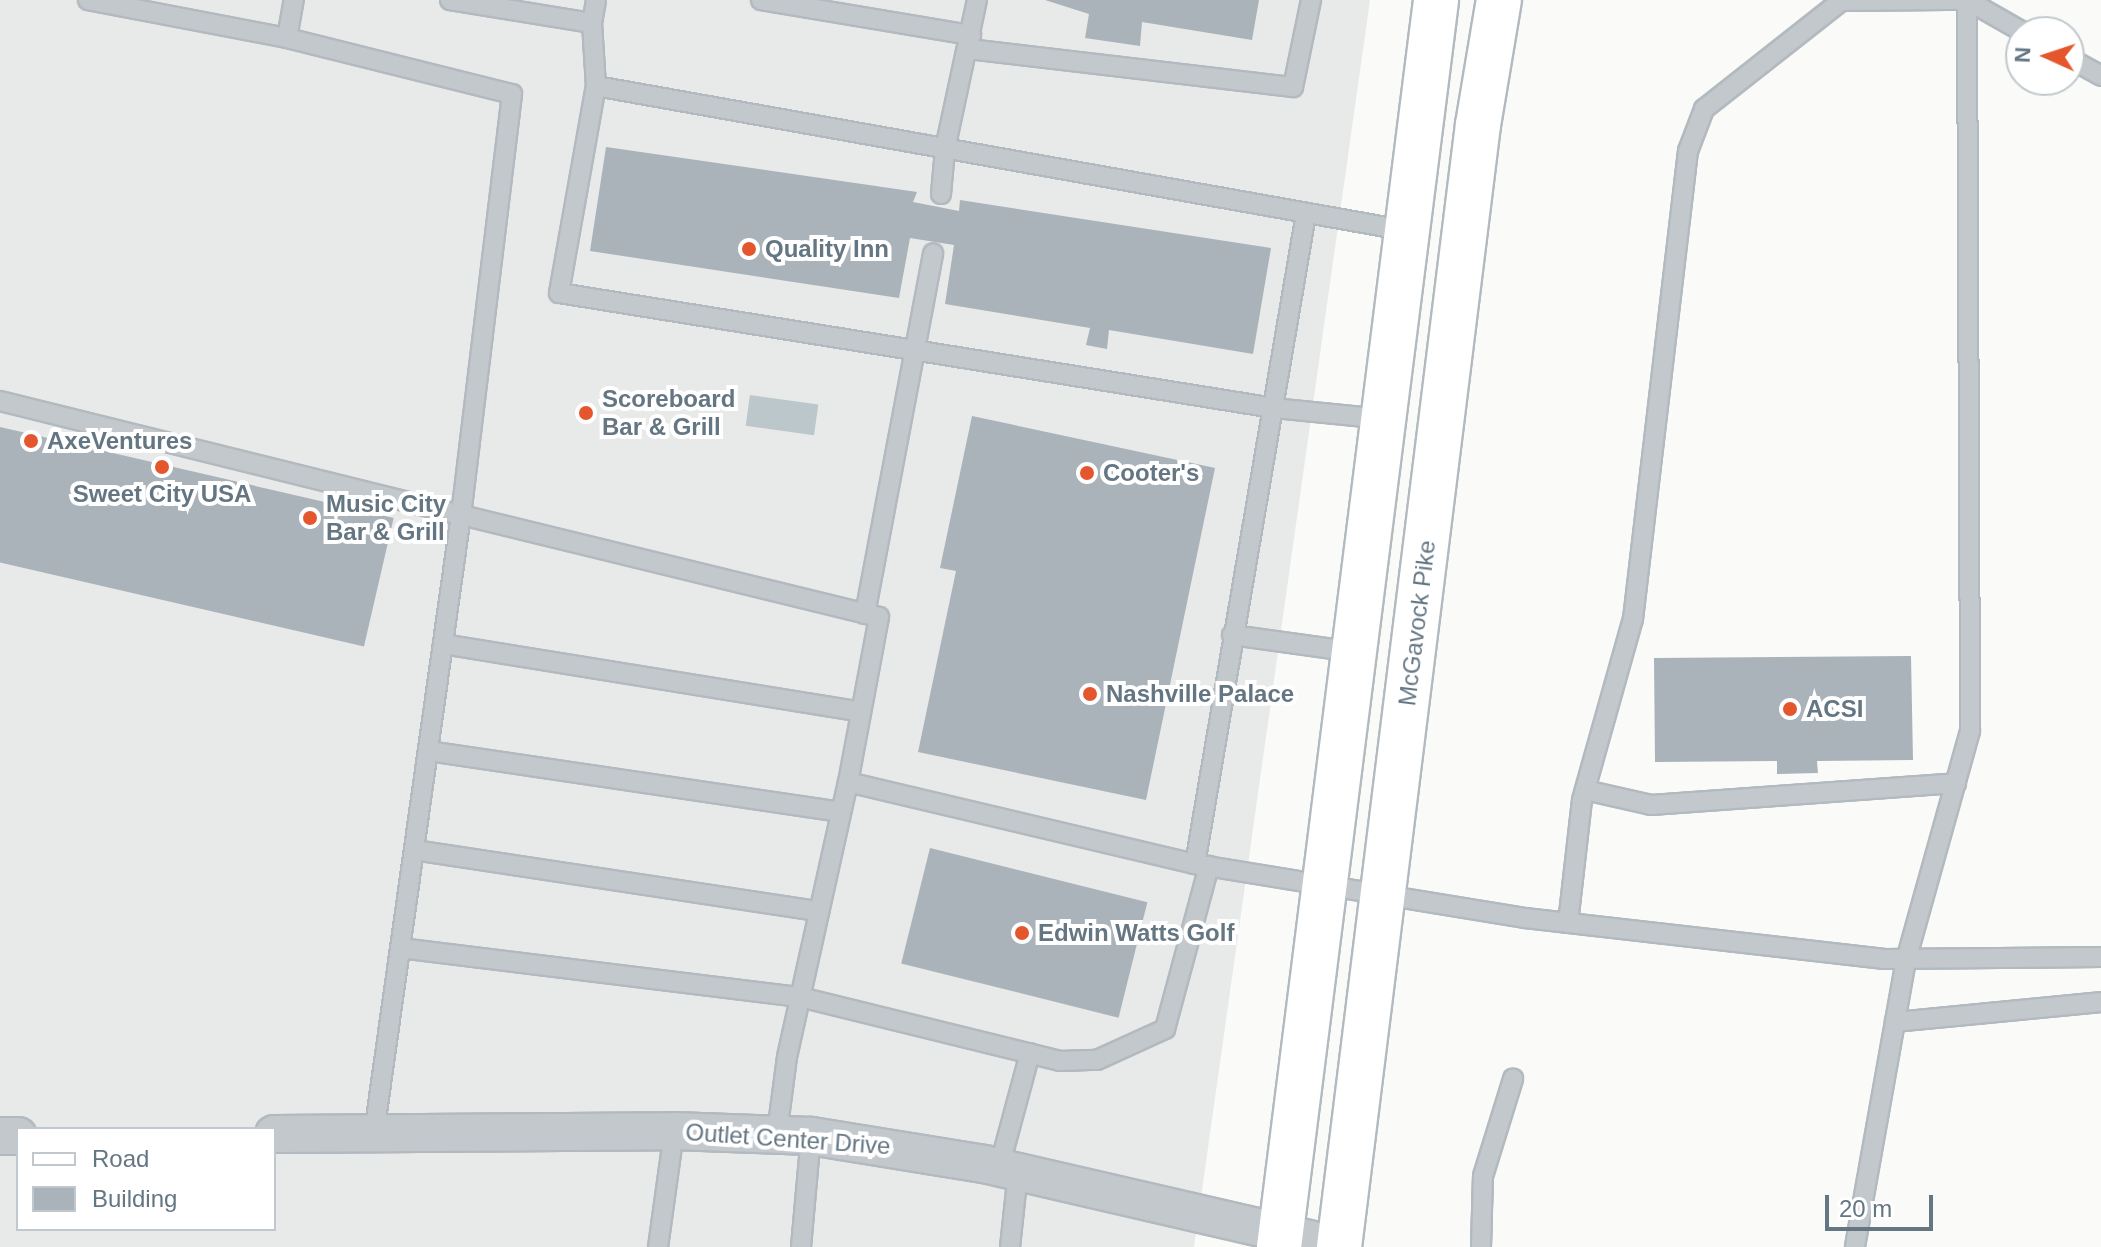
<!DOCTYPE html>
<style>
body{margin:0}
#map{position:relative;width:2101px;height:1247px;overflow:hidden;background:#fafaf8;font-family:Arial,sans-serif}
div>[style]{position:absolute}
.built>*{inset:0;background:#e8e9e9}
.water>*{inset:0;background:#bbc7cb;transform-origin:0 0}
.building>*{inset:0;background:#aab3b9;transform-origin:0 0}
.roads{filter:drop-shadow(2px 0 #b3babf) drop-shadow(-2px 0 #b3babf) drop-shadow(0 2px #b3babf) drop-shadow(0 -2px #b3babf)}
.lane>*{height:18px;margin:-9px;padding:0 9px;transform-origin:9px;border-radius:9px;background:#c3c8cc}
.street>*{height:36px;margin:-18px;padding:0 18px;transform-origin:18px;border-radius:18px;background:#c3c8cc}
.secondary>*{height:44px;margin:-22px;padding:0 22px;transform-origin:22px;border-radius:22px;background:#fff}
.dots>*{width:22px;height:22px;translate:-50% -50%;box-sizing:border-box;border:4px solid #fff;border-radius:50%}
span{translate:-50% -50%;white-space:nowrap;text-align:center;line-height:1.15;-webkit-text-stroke:8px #fff;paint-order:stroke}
.poi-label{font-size:24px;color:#657683;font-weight:700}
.left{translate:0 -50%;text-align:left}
.street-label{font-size:24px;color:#657683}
.legend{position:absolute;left:16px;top:1127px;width:260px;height:104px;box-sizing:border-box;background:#fff;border:2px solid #c1c8cd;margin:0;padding:10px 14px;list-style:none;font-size:24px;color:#657683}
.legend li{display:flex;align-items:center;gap:16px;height:40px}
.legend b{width:40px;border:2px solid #c1c8cd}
.north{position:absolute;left:2005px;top:16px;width:80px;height:80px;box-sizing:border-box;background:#fff;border:2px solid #c1c8cd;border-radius:50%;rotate:273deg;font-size:22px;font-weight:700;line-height:32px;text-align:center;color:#657683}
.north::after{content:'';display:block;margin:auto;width:28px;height:36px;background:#e4572e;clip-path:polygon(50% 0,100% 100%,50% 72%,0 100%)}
.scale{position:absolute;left:1825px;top:1195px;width:108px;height:36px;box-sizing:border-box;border:4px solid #657683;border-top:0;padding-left:10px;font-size:24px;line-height:28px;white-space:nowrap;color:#657683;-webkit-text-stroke:6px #fff;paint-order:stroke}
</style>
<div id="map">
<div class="built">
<div style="clip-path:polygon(evenodd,0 0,1370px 0,1194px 1247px,0 1247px,0 0,18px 1129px,274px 1129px,274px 1229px,18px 1229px,18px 1129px)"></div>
</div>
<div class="water">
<div style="left:750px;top:395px;width:69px;height:31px;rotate:8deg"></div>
</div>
<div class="building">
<div style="clip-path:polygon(1045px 0,1259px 0,1252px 40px,1142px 22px,1140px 46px,1085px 38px,1089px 14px)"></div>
<div style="clip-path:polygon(606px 147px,917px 192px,913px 202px,959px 211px,960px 200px,1271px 248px,1253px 354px,1109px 330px,1107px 349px,1086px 345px,1090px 328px,945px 304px,954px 245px,910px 238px,899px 298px,590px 251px)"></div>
<div style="clip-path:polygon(972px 416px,1215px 468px,1146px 800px,918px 752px,956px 571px,940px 568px)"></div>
<div style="left:0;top:427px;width:404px;height:132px;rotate:13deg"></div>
<div style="clip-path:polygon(1911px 656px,1913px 760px,1817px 761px,1818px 773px,1777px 774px,1777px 761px,1655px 762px,1654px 658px)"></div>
<div style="left:930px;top:848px;width:224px;height:119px;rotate:14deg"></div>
</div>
<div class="roads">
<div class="lane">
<div style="left:88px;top:0;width:203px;rotate:10.8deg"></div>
<div style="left:287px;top:38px;width:232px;rotate:14deg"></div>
<div style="left:512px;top:94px;width:424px;rotate:96.9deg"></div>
<div style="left:461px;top:515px;width:430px;rotate:13.7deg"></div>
<div style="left:879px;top:617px;width:168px;rotate:100.6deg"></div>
<div style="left:450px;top:0;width:144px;rotate:9.2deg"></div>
<div style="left:592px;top:23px;width:23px;rotate:-80deg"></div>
<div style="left:761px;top:0;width:213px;rotate:9.5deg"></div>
<div style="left:1967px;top:0;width:64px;rotate:29.7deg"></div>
<div style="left:592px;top:23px;width:63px;rotate:86.4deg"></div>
<div style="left:287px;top:38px;width:39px;rotate:-80deg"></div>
<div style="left:969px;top:49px;width:326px;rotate:6.7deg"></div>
<div style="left:1293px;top:87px;width:89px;rotate:-78.3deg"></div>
<div style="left:2069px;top:58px;width:37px;rotate:29deg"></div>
<div style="left:941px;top:194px;width:45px;rotate:-84.9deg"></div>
<div style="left:945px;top:149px;width:152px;rotate:-77.9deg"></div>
<div style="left:0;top:401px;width:475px;rotate:13.9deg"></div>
<div style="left:461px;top:515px;width:624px;rotate:98.01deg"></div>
<div style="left:1384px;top:419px;width:111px;rotate:-174.3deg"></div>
<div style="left:1274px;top:408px;width:724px;rotate:-170.86deg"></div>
<div style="left:559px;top:293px;width:210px;rotate:-79.9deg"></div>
<div style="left:596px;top:86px;width:825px;rotate:10.12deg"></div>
<div style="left:865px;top:614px;width:367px;rotate:-79.3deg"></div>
<div style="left:1232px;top:635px;width:124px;rotate:7.9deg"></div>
<div style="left:443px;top:644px;width:423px;rotate:9.2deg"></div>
<div style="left:428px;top:751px;width:417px;rotate:8.4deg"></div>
<div style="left:1585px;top:790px;width:68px;rotate:12.8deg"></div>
<div style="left:1651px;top:805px;width:306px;rotate:-4.1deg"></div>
<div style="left:414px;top:850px;width:410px;rotate:8.6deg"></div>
<div style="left:1195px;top:864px;width:659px;rotate:-80.31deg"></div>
<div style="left:1568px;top:923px;width:124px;rotate:-83.5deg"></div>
<div style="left:1582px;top:800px;width:188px;rotate:-74.3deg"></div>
<div style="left:1633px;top:619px;width:471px;rotate:-83.3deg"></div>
<div style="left:1688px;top:151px;width:45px;rotate:-69.1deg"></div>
<div style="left:1704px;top:109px;width:174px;rotate:-38.2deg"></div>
<div style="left:1841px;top:1px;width:126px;rotate:-0.5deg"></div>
<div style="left:1967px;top:0;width:731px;rotate:89.76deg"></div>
<div style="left:1970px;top:731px;width:238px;rotate:105.6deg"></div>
<div style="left:1906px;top:960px;width:291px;rotate:100.1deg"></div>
<div style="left:400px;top:948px;width:403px;rotate:7deg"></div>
<div style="left:800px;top:997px;width:268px;rotate:13.8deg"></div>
<div style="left:1060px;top:1061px;width:37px;rotate:-2deg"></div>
<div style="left:1097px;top:1060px;width:75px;rotate:-24.5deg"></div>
<div style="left:1165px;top:1029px;width:169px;rotate:-74.9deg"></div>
<div style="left:1895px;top:1022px;width:207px;rotate:-5.5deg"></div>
<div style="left:777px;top:1133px;width:77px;rotate:-82.5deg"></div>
<div style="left:787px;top:1057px;width:282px;rotate:-77.5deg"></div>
<div style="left:848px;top:782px;width:357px;rotate:13.3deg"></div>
<div style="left:1195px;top:864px;width:334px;rotate:9.3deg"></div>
<div style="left:1525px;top:918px;width:362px;rotate:6.5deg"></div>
<div style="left:1885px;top:959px;width:216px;rotate:-0.5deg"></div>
<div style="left:999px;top:1168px;width:119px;rotate:-74.9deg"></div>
<div style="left:658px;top:1247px;width:117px;rotate:-82.1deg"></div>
<div style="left:801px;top:1247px;width:111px;rotate:-84.9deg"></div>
<div style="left:1010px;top:1247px;width:75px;rotate:-83.9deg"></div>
<div style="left:1481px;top:1247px;width:71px;rotate:-88.4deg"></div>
<div style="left:1483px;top:1176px;width:102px;rotate:-72.8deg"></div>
</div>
<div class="street">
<div style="left:274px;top:1134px;width:400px;rotate:-0.4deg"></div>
<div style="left:674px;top:1131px;width:137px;rotate:2.1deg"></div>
<div style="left:811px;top:1136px;width:175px;rotate:9.2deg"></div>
<div style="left:984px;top:1164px;width:365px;rotate:13deg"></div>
<div style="left:0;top:1136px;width:18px"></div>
</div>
<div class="secondary">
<div style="left:1279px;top:1247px;width:1257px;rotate:-82.82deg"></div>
<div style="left:1339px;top:1247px;width:1131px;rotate:-82.94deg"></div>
<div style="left:1478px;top:125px;width:127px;rotate:-80.5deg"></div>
</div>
</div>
<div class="dots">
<div style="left:749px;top:249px;background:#e4572e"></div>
<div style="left:586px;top:413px;background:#e4572e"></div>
<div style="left:31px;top:441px;background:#e4572e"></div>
<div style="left:162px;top:467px;background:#e4572e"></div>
<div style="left:1087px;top:473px;background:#e4572e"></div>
<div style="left:310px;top:518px;background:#e4572e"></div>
<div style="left:1090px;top:694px;background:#e4572e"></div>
<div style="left:1790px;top:709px;background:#e4572e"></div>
<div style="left:1022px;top:933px;background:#e4572e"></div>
</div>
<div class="poi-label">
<span class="left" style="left:765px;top:249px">Quality Inn</span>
<span class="left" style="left:602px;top:413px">Scoreboard<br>Bar &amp; Grill</span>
<span class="left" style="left:47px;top:441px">AxeVentures</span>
<span class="left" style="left:1103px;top:473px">Cooter's</span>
<span style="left:162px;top:494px">Sweet City USA</span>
<span class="left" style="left:326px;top:518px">Music City<br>Bar &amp; Grill</span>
<span class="left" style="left:1106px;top:694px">Nashville Palace</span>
<span class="left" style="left:1806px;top:709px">ACSI</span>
<span class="left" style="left:1038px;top:933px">Edwin Watts Golf</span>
</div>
<div class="street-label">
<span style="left:1417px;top:623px;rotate:-83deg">McGavock Pike</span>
<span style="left:788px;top:1139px;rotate:4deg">Outlet Center Drive</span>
</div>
<ul class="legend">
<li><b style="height:10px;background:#fff"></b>Road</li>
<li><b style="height:22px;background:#aab3b9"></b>Building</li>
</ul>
<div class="north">N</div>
<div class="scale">20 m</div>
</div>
